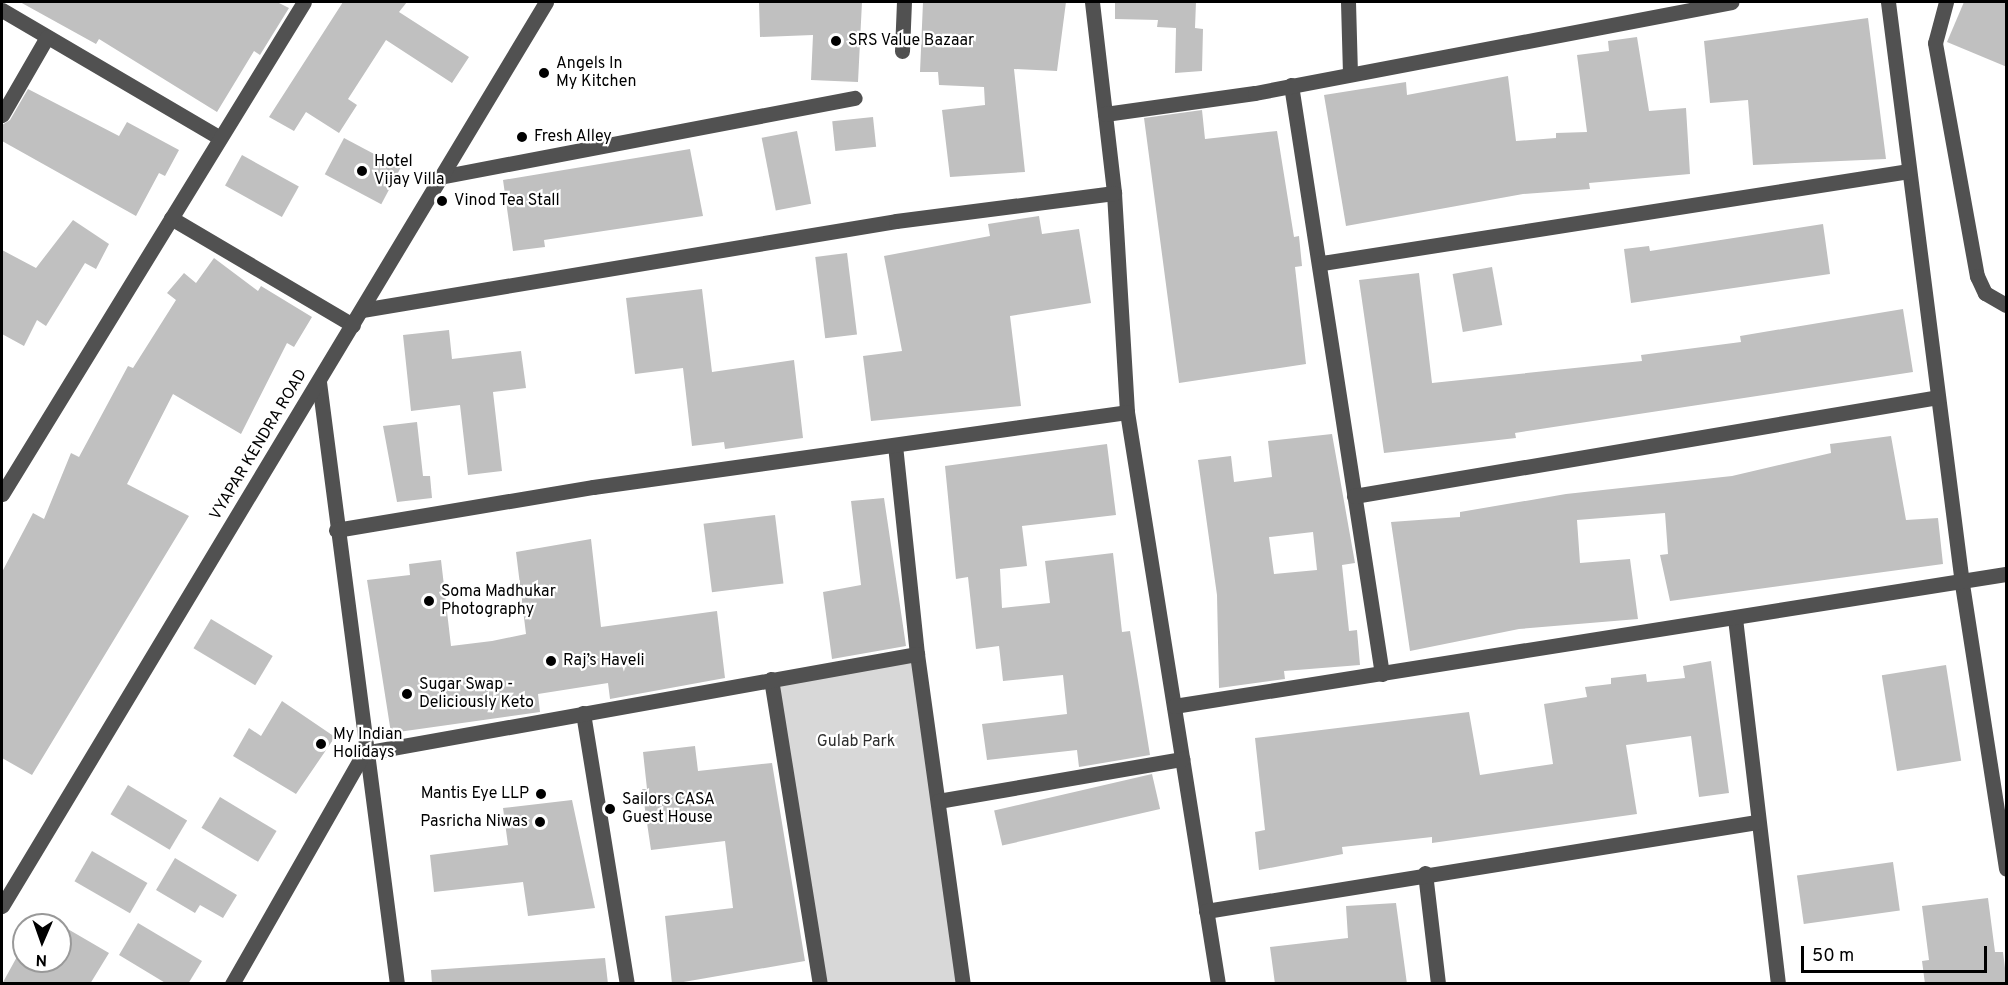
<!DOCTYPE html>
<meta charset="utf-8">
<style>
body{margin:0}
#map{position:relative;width:2008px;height:985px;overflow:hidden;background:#fff;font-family:Overpass,sans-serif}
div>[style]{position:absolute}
.green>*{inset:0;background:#d8d8d8;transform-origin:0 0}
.building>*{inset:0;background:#c0c0c0;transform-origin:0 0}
.minor>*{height:15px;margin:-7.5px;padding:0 7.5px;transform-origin:7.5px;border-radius:7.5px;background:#515151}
.dots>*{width:16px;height:16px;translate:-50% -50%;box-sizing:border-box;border:3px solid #fff;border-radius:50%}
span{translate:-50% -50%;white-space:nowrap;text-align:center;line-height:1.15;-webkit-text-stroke:4.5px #fff;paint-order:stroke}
.poi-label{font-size:16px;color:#000}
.left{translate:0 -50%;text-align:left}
.right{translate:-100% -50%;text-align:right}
.street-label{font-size:16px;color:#000}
.park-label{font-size:16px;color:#2f2f2f}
.frame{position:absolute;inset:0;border:3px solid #000;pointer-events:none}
.north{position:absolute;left:12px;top:913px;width:60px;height:60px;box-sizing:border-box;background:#fff;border:2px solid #999;border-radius:50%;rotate:182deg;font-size:16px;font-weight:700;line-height:24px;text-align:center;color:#000}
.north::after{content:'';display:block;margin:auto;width:21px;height:27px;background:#000;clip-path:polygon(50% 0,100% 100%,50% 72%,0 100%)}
.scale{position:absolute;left:1801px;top:946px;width:186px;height:27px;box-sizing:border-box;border:3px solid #000;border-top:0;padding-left:8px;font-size:18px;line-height:21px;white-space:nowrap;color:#000;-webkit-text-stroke:4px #fff;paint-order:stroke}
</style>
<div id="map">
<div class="green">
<div style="left:917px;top:654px;width:332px;height:148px;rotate:82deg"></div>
</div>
<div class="building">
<div style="clip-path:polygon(20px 2px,277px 2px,289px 8px,260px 55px,254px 51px,217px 112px,99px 39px,96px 44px)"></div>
<div style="clip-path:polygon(343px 2px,407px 2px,399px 12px,469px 57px,452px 83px,386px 40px,348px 99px,357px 105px,339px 133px,306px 112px,294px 131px,269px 117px)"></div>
<div style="clip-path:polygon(759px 2px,862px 2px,858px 82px,811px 80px,813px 35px,760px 37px)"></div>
<div style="clip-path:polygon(923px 2px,1066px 2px,1057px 71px,1014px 69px,1025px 172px,950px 177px,942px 110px,985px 105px,984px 87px,939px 85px,938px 72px,920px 72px)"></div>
<div style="clip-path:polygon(1115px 2px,1196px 2px,1195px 28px,1203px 29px,1202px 71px,1175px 73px,1176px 28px,1157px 27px,1158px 20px,1115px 19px)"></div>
<div style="clip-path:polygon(1964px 2px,2007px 2px,2007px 67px,1947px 42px)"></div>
<div style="clip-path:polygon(1868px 18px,1886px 159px,1753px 165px,1748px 100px,1710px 103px,1704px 41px)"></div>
<div style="clip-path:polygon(1637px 37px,1649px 111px,1686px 108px,1690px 174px,1589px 183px,1590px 189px,1523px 194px,1346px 226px,1324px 95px,1406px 82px,1407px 95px,1508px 76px,1516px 141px,1556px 138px,1556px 133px,1587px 132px,1577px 55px,1609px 51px,1608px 41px)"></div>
<div style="clip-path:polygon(28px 89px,119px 136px,127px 122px,179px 150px,165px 176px,159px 173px,136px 216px,2px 141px,2px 125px,10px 120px)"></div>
<div style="clip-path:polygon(1202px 110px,1205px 139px,1277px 131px,1294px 237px,1299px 236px,1302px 266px,1295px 267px,1306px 364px,1179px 383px,1144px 118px)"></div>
<div style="left:873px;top:117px;width:30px;height:41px;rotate:84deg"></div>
<div style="left:797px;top:131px;width:74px;height:36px;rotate:79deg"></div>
<div style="left:344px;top:138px;width:64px;height:41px;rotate:28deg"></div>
<div style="clip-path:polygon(690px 149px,703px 216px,544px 240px,545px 247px,513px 251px,503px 180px)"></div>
<div style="left:242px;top:155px;width:65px;height:35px;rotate:29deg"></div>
<div style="clip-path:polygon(1039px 216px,1042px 234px,1079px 229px,1091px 303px,1010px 316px,1021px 406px,871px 421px,863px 356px,902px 351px,884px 256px,990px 236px,988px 224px)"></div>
<div style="clip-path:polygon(73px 220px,109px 244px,96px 269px,85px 263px,46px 326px,37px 320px,24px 346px,2px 334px,2px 250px,36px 268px)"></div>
<div style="clip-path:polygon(1823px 224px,1830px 274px,1631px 303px,1624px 249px,1649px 246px,1650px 251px)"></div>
<div style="left:847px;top:253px;width:82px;height:32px;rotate:83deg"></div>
<div style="clip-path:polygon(214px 258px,258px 291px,261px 286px,312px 317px,294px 347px,287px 343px,241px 434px,173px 394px,127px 484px,189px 516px,32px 775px,2px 758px,2px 572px,33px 513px,44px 519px,71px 453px,79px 457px,128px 366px,133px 368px,176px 300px,167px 293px,184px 273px,196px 283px)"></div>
<div style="left:1492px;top:267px;width:59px;height:40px;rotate:80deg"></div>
<div style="clip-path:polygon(1419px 273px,1432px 383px,1642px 361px,1641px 355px,1741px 342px,1740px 336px,1903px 309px,1913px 372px,1515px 433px,1516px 438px,1384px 453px,1359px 280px)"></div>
<div style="clip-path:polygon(702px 289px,712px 372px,794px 360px,803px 438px,725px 449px,724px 442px,692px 446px,683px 368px,635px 374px,626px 298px)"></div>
<div style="clip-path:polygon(449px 330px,452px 359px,521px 351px,526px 388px,493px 392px,502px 471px,468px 475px,460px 405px,411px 411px,403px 335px)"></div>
<div style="clip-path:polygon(417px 422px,423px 476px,430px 476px,432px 498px,397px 502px,383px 426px)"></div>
<div style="clip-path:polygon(evenodd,1332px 434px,1355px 563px,1342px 565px,1349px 631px,1357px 630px,1360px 665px,1284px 671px,1285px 679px,1219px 688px,1217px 595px,1198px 460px,1231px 456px,1234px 482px,1272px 477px,1268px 441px,1332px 434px,1313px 532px,1317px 570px,1274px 574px,1269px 537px,1313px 532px)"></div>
<div style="clip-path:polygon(1891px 436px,1906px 520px,1938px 518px,1943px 564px,1670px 601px,1660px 555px,1668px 554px,1665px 513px,1577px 520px,1580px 563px,1630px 559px,1638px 619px,1519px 629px,1410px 651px,1391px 522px,1460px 517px,1460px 512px,1566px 494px,1732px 476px,1831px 453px,1830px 444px)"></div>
<div style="clip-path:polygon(1107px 444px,1116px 515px,1022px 526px,1027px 566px,1000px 569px,1002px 608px,1050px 603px,1045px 561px,1113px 553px,1122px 632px,1130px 631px,1150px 755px,1079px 767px,1077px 750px,987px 760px,982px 724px,1067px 714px,1063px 675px,1003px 681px,999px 646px,976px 649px,968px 577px,956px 579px,945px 466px)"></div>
<div style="clip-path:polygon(884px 498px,906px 646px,832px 659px,823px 592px,861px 585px,851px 501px)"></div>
<div style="left:775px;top:515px;width:69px;height:72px;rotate:83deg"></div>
<div style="clip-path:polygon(591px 539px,601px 627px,717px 611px,725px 678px,610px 699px,608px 683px,538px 694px,540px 712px,391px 733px,367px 580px,410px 575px,409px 564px,441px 560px,451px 646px,492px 641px,526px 634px,516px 552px)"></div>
<div style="left:211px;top:619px;width:72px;height:34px;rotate:31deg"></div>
<div style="clip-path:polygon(1711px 661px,1729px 793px,1699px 797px,1691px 736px,1626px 745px,1637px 814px,1432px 843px,1432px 837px,1342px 847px,1343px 854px,1259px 870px,1255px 832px,1265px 830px,1255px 738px,1469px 712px,1480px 775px,1553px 764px,1544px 704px,1587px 697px,1585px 687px,1611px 684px,1611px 678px,1646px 674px,1647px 682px,1685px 678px,1683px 666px)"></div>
<div style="left:1946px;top:665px;width:97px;height:65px;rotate:81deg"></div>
<div style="clip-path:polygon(282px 701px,335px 737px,296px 794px,233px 756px,249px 728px,261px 736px)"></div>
<div style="clip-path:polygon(695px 746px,698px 771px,772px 763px,805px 961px,672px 984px,665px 916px,733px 908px,725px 841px,651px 850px,642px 789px,647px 789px,643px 752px)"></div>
<div style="left:1152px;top:774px;width:36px;height:162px;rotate:77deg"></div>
<div style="left:128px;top:785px;width:69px;height:34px;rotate:31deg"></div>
<div style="left:220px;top:797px;width:66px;height:36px;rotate:31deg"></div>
<div style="clip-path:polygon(572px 800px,595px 908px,528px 916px,523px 882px,434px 892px,430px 855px,508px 845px,503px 808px)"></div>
<div style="left:92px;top:851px;width:64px;height:35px;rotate:30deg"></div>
<div style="clip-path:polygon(175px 858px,237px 895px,223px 918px,200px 905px,195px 913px,156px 890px)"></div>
<div style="left:1893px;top:862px;width:49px;height:97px;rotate:82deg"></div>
<div style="clip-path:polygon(1988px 898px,1995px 952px,2003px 952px,2007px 984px,1925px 984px,1922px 961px,1929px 960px,1922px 906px)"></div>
<div style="clip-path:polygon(1396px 903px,1407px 984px,1275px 984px,1270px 947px,1348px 938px,1346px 906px)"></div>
<div style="clip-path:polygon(42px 914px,109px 953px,90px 984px,2px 984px,24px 944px,24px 961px,60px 961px,60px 925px,35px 925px)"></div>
<div style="clip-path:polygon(138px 923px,202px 961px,188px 984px,167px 984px,119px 955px)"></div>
<div style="clip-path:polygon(605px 958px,608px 984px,432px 984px,431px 970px)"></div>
</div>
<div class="minor">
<div style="left:1092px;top:2px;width:192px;rotate:83.4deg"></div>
<div style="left:1114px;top:193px;width:219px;rotate:86.6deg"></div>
<div style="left:1127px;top:412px;width:579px;rotate:80.96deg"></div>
<div style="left:1348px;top:2px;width:71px;rotate:88.4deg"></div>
<div style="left:1888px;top:2px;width:587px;rotate:82.75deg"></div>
<div style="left:1962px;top:584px;width:288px;rotate:81.2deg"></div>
<div style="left:1946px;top:2px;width:42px;rotate:105deg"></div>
<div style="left:1935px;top:43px;width:237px;rotate:79.8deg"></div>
<div style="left:1977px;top:276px;width:19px;rotate:65deg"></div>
<div style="left:1985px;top:293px;width:24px;rotate:30deg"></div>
<div style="left:2px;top:10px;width:249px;rotate:30.4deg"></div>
<div style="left:902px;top:51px;width:49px;rotate:-87.7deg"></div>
<div style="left:1291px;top:85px;width:596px;rotate:81.22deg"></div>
<div style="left:1105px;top:114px;width:151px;rotate:-8deg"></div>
<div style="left:1255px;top:93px;width:485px;rotate:-10.8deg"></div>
<div style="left:2px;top:115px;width:90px;rotate:-60deg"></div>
<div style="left:445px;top:176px;width:417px;rotate:-10.8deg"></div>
<div style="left:171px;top:218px;width:211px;rotate:30.5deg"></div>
<div style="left:1322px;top:263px;width:594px;rotate:-8.91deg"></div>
<div style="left:362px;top:310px;width:541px;rotate:-9.46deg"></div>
<div style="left:896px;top:221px;width:220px;rotate:-7.3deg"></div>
<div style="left:319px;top:382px;width:607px;rotate:82.62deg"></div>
<div style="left:895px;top:445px;width:210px;rotate:84deg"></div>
<div style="left:917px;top:654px;width:333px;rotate:82.1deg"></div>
<div style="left:2px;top:494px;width:577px;rotate:-58.46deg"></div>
<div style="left:1354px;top:496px;width:592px;rotate:-9.62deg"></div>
<div style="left:336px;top:530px;width:261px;rotate:-9.5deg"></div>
<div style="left:593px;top:487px;width:539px;rotate:-7.99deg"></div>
<div style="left:1735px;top:618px;width:369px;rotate:83.3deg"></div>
<div style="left:771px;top:679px;width:309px;rotate:80.9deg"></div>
<div style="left:1174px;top:706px;width:842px;rotate:-9.02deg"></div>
<div style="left:583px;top:713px;width:275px;rotate:80.8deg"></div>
<div style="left:938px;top:801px;width:248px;rotate:-9.8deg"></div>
<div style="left:1425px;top:873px;width:112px;rotate:83.3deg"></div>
<div style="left:2px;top:906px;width:1055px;rotate:-58.96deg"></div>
<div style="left:1206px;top:911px;width:558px;rotate:-9.18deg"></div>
<div style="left:232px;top:984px;width:266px;rotate:-60.3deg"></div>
<div style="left:364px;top:753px;width:562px;rotate:-10.15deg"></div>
</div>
<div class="dots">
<div style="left:836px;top:41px;background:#000"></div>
<div style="left:544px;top:73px;background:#000"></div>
<div style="left:522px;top:137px;background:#000"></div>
<div style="left:362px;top:171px;background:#000"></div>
<div style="left:442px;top:201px;background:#000"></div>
<div style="left:429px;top:601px;background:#000"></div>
<div style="left:551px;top:661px;background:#000"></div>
<div style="left:407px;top:694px;background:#000"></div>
<div style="left:321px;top:744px;background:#000"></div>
<div style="left:541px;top:794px;background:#000"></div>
<div style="left:610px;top:809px;background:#000"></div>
<div style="left:540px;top:822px;background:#000"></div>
</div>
<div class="poi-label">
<span class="left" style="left:848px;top:41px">SRS Value Bazaar</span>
<span class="left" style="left:556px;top:73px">Angels In<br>My Kitchen</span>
<span class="left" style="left:534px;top:137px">Fresh Alley</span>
<span class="left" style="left:374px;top:171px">Hotel<br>Vijay Villa</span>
<span class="left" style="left:454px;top:201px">Vinod Tea Stall</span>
<span class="left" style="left:441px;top:601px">Soma Madhukar<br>Photography</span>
<span class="left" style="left:563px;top:661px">Raj’s Haveli</span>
<span class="left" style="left:419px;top:694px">Sugar Swap -<br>Deliciously Keto</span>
<span class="left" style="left:333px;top:744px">My Indian<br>Holidays</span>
<span class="right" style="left:529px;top:794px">Mantis Eye LLP</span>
<span class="left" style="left:622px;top:809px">Sailors CASA<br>Guest House</span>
<span class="right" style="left:528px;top:822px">Pasricha Niwas</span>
</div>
<div class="street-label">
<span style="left:259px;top:445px;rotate:-59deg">VYAPAR KENDRA ROAD</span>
</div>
<div class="park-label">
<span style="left:856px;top:742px">Gulab Park</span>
</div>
<div class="frame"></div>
<div class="north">N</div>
<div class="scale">50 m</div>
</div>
